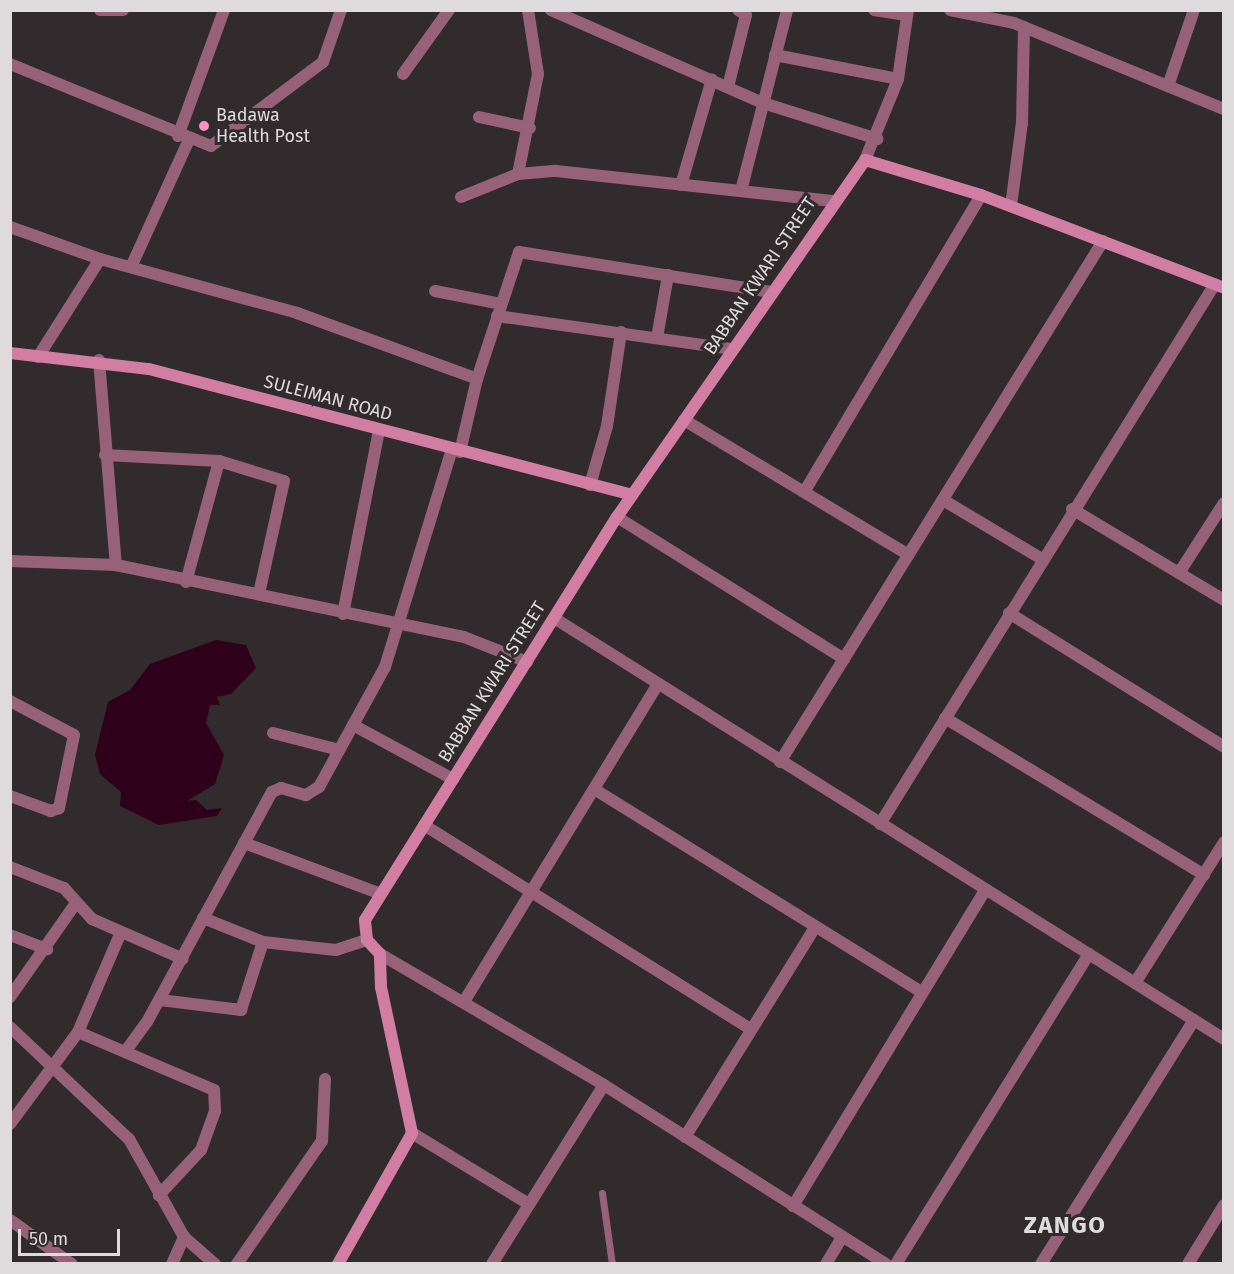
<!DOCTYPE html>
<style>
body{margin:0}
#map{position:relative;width:1234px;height:1274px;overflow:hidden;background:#312b2d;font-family:"Fira Sans",sans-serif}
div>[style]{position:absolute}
.water>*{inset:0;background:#2f0019}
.lane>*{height:7px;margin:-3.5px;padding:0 3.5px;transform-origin:3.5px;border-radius:3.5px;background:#976278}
.street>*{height:12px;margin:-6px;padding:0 6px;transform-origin:6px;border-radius:6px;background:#976278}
.secondary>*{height:12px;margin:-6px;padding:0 6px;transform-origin:6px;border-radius:6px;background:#d27ea3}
.dots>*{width:16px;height:16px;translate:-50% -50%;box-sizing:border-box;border:3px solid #312b2d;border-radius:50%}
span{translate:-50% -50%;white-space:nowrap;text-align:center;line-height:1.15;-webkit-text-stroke:6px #312b2d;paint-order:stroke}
.poi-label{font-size:18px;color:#dfdbdd}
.left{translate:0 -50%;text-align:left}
.street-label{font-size:18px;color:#dfdbdd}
.district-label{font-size:24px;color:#dfdbdd;font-weight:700;letter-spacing:1.5px}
.frame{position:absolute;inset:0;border:12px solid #dfdbdd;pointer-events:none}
.scale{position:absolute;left:18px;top:1229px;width:102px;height:27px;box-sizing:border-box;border:3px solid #dfdbdd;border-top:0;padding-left:8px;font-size:18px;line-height:21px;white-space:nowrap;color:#dfdbdd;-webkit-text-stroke:4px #312b2d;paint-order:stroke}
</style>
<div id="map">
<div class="water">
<div style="clip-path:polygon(216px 640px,246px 645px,256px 668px,231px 694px,217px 697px,220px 705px,210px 705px,206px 723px,224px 755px,215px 784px,187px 801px,196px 800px,207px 810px,222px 808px,217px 816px,159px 825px,120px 806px,121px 792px,100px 774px,95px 755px,108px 702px,130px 690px,150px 664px)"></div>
</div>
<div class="lane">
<div style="left:602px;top:1193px;width:72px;rotate:82deg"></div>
</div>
<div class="street">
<div style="left:100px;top:10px;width:23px"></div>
<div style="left:551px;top:10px;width:232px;rotate:23.7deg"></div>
<div style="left:763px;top:103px;width:120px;rotate:17.5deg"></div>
<div style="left:874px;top:10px;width:33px;rotate:9deg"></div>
<div style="left:950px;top:10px;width:65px;rotate:11.5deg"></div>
<div style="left:1014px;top:23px;width:227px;rotate:22.3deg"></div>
<div style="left:775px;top:55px;width:125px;rotate:11deg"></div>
<div style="left:10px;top:64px;width:217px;rotate:22.2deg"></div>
<div style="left:211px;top:146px;width:140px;rotate:-36.9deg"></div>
<div style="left:323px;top:62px;width:55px;rotate:-70.9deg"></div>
<div style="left:403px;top:74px;width:79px;rotate:-54.3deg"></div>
<div style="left:1168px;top:86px;width:80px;rotate:-71.1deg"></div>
<div style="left:728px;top:87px;width:74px;rotate:-76deg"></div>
<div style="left:746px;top:15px;width:9px;rotate:-148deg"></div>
<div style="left:479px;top:117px;width:52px;rotate:12.2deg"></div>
<div style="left:178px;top:136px;width:134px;rotate:-69.9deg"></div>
<div style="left:865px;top:160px;width:87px;rotate:-67.8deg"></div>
<div style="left:898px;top:79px;width:70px;rotate:-81.8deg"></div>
<div style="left:518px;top:174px;width:102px;rotate:-78.7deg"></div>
<div style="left:538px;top:74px;width:65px;rotate:-98.9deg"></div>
<div style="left:681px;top:185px;width:110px;rotate:-73.7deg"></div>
<div style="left:741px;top:191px;width:187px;rotate:-75.7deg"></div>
<div style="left:461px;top:197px;width:61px;rotate:-22deg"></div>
<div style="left:518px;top:174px;width:38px;rotate:-5deg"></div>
<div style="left:556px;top:171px;width:278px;rotate:6.2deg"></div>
<div style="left:1011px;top:206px;width:84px;rotate:-82.5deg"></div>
<div style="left:1022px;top:123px;width:96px;rotate:-88.8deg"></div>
<div style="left:10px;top:227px;width:96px;rotate:19.6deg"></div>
<div style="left:100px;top:259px;width:204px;rotate:15.3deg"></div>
<div style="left:297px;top:313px;width:192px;rotate:20.1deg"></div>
<div style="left:131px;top:267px;width:140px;rotate:-65.5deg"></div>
<div style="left:435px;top:291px;width:67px;rotate:11.1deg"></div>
<div style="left:497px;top:316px;width:236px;rotate:8deg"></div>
<div style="left:657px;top:338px;width:64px;rotate:-80.1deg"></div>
<div style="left:38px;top:357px;width:116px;rotate:-57.7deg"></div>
<div style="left:99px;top:360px;width:206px;rotate:85.3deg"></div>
<div style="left:684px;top:420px;width:262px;rotate:31deg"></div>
<div style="left:460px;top:452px;width:75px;rotate:-76.9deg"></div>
<div style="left:477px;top:379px;width:134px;rotate:-71.7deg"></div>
<div style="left:519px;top:252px;width:256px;rotate:9deg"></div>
<div style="left:105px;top:455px;width:114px;rotate:3deg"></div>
<div style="left:219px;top:461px;width:68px;rotate:17.1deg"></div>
<div style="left:284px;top:481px;width:116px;rotate:102.5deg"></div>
<div style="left:590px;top:485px;width:61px;rotate:-73.9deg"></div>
<div style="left:607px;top:426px;width:95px;rotate:-81.5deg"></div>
<div style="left:806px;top:489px;width:342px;rotate:-59.2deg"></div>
<div style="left:943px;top:500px;width:115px;rotate:30.8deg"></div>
<div style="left:1072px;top:509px;width:177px;rotate:30.9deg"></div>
<div style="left:617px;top:517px;width:268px;rotate:32deg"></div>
<div style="left:10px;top:561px;width:106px;rotate:2.2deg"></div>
<div style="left:116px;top:565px;width:355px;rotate:11.7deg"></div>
<div style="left:464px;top:637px;width:68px;rotate:21.6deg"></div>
<div style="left:1179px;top:573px;width:83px;rotate:-57.3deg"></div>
<div style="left:186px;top:582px;width:125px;rotate:-74.7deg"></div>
<div style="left:1009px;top:613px;width:253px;rotate:31.9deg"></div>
<div style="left:343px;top:614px;width:187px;rotate:-78.9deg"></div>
<div style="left:554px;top:618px;width:791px;rotate:32.14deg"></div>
<div style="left:10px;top:701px;width:72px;rotate:28deg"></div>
<div style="left:74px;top:735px;width:75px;rotate:101.6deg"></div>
<div style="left:59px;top:808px;width:9px;rotate:159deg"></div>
<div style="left:51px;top:811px;width:44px;rotate:-159.9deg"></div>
<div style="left:945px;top:718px;width:303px;rotate:31.2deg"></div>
<div style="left:353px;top:725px;width:114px;rotate:28.4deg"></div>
<div style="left:273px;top:733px;width:68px;rotate:14.4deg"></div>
<div style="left:780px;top:762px;width:613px;rotate:-58.2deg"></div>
<div style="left:594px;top:789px;width:386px;rotate:31.8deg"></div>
<div style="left:880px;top:824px;width:635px;rotate:-58.19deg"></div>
<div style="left:424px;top:825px;width:385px;rotate:32deg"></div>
<div style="left:244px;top:843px;width:146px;rotate:20.4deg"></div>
<div style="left:10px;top:867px;width:58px;rotate:21.3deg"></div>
<div style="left:64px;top:888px;width:42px;rotate:47.9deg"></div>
<div style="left:92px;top:919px;width:99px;rotate:23.7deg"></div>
<div style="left:203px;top:918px;width:65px;rotate:21.8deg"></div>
<div style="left:263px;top:942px;width:73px;rotate:6.3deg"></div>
<div style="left:336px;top:950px;width:33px;rotate:-18deg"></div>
<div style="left:10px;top:935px;width:40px;rotate:21deg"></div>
<div style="left:380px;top:954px;width:259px;rotate:30.3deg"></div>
<div style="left:604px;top:1085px;width:334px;rotate:32.4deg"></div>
<div style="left:1135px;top:983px;width:167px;rotate:-57.7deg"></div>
<div style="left:10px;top:997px;width:115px;rotate:-54.9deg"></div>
<div style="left:160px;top:1000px;width:82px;rotate:7deg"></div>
<div style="left:241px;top:1010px;width:71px;rotate:-72.1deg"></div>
<div style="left:465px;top:1000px;width:369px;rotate:-58.6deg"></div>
<div style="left:10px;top:1027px;width:163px;rotate:43.3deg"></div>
<div style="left:129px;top:1139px;width:112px;rotate:60.7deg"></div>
<div style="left:184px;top:1237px;width:41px;rotate:41.1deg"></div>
<div style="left:78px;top:1032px;width:148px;rotate:23.1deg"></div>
<div style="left:214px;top:1090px;width:21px;rotate:87deg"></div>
<div style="left:215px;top:1111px;width:41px;rotate:109.7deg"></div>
<div style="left:201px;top:1150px;width:62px;rotate:133deg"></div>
<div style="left:125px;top:1052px;width:37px;rotate:-54deg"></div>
<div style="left:147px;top:1022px;width:262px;rotate:-61.5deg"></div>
<div style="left:272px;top:792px;width:10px;rotate:-24deg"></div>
<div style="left:281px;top:788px;width:26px;rotate:16deg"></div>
<div style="left:306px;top:795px;width:15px;rotate:-32deg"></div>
<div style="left:319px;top:787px;width:137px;rotate:-61.2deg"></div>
<div style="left:385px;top:667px;width:228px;rotate:-72.9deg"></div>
<div style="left:10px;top:1124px;width:114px;rotate:-53.5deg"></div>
<div style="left:78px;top:1032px;width:109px;rotate:-66.7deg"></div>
<div style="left:412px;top:1133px;width:137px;rotate:31.3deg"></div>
<div style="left:685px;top:1137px;width:247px;rotate:-58.2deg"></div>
<div style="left:793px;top:1206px;width:366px;rotate:-58.7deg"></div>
<div style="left:10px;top:1220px;width:76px;rotate:35.4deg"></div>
<div style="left:172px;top:1264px;width:30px;rotate:-66deg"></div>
<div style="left:237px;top:1264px;width:150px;rotate:-55.4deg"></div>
<div style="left:322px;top:1141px;width:62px;rotate:-87.2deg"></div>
<div style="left:492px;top:1264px;width:211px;rotate:-58deg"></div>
<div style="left:826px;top:1264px;width:31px;rotate:-59deg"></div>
<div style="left:896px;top:1264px;width:365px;rotate:-58.1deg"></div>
<div style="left:1041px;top:1264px;width:288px;rotate:-57.9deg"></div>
<div style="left:1188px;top:1264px;width:69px;rotate:-58.6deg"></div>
</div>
<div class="secondary">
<div style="left:10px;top:353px;width:140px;rotate:6.6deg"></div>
<div style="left:149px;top:369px;width:499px;rotate:14.6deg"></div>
<div style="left:338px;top:1264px;width:150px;rotate:-60.5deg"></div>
<div style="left:412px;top:1133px;width:149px;rotate:-102deg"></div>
<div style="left:381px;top:987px;width:33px;rotate:-92deg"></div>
<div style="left:380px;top:954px;width:19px;rotate:-133deg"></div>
<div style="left:367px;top:940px;width:20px;rotate:-96deg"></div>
<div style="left:365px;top:920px;width:475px;rotate:-58deg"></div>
<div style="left:617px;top:517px;width:435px;rotate:-55.2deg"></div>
<div style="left:865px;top:160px;width:121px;rotate:16.8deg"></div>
<div style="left:981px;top:195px;width:260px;rotate:20.9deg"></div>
</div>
<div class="dots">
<div style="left:204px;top:126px;background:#fd8ec0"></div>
</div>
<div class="poi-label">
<span class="left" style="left:216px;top:126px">Badawa<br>Health Post</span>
</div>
<div class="street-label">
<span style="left:760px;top:276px;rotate:-56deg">BABBAN KWARI STREET</span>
<span style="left:328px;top:398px;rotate:15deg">SULEIMAN ROAD</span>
<span style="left:492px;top:682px;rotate:-58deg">BABBAN KWARI STREET</span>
</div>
<div class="district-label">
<span style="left:1065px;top:1226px">ZANGO</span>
</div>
<div class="frame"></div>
<div class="scale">50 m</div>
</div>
